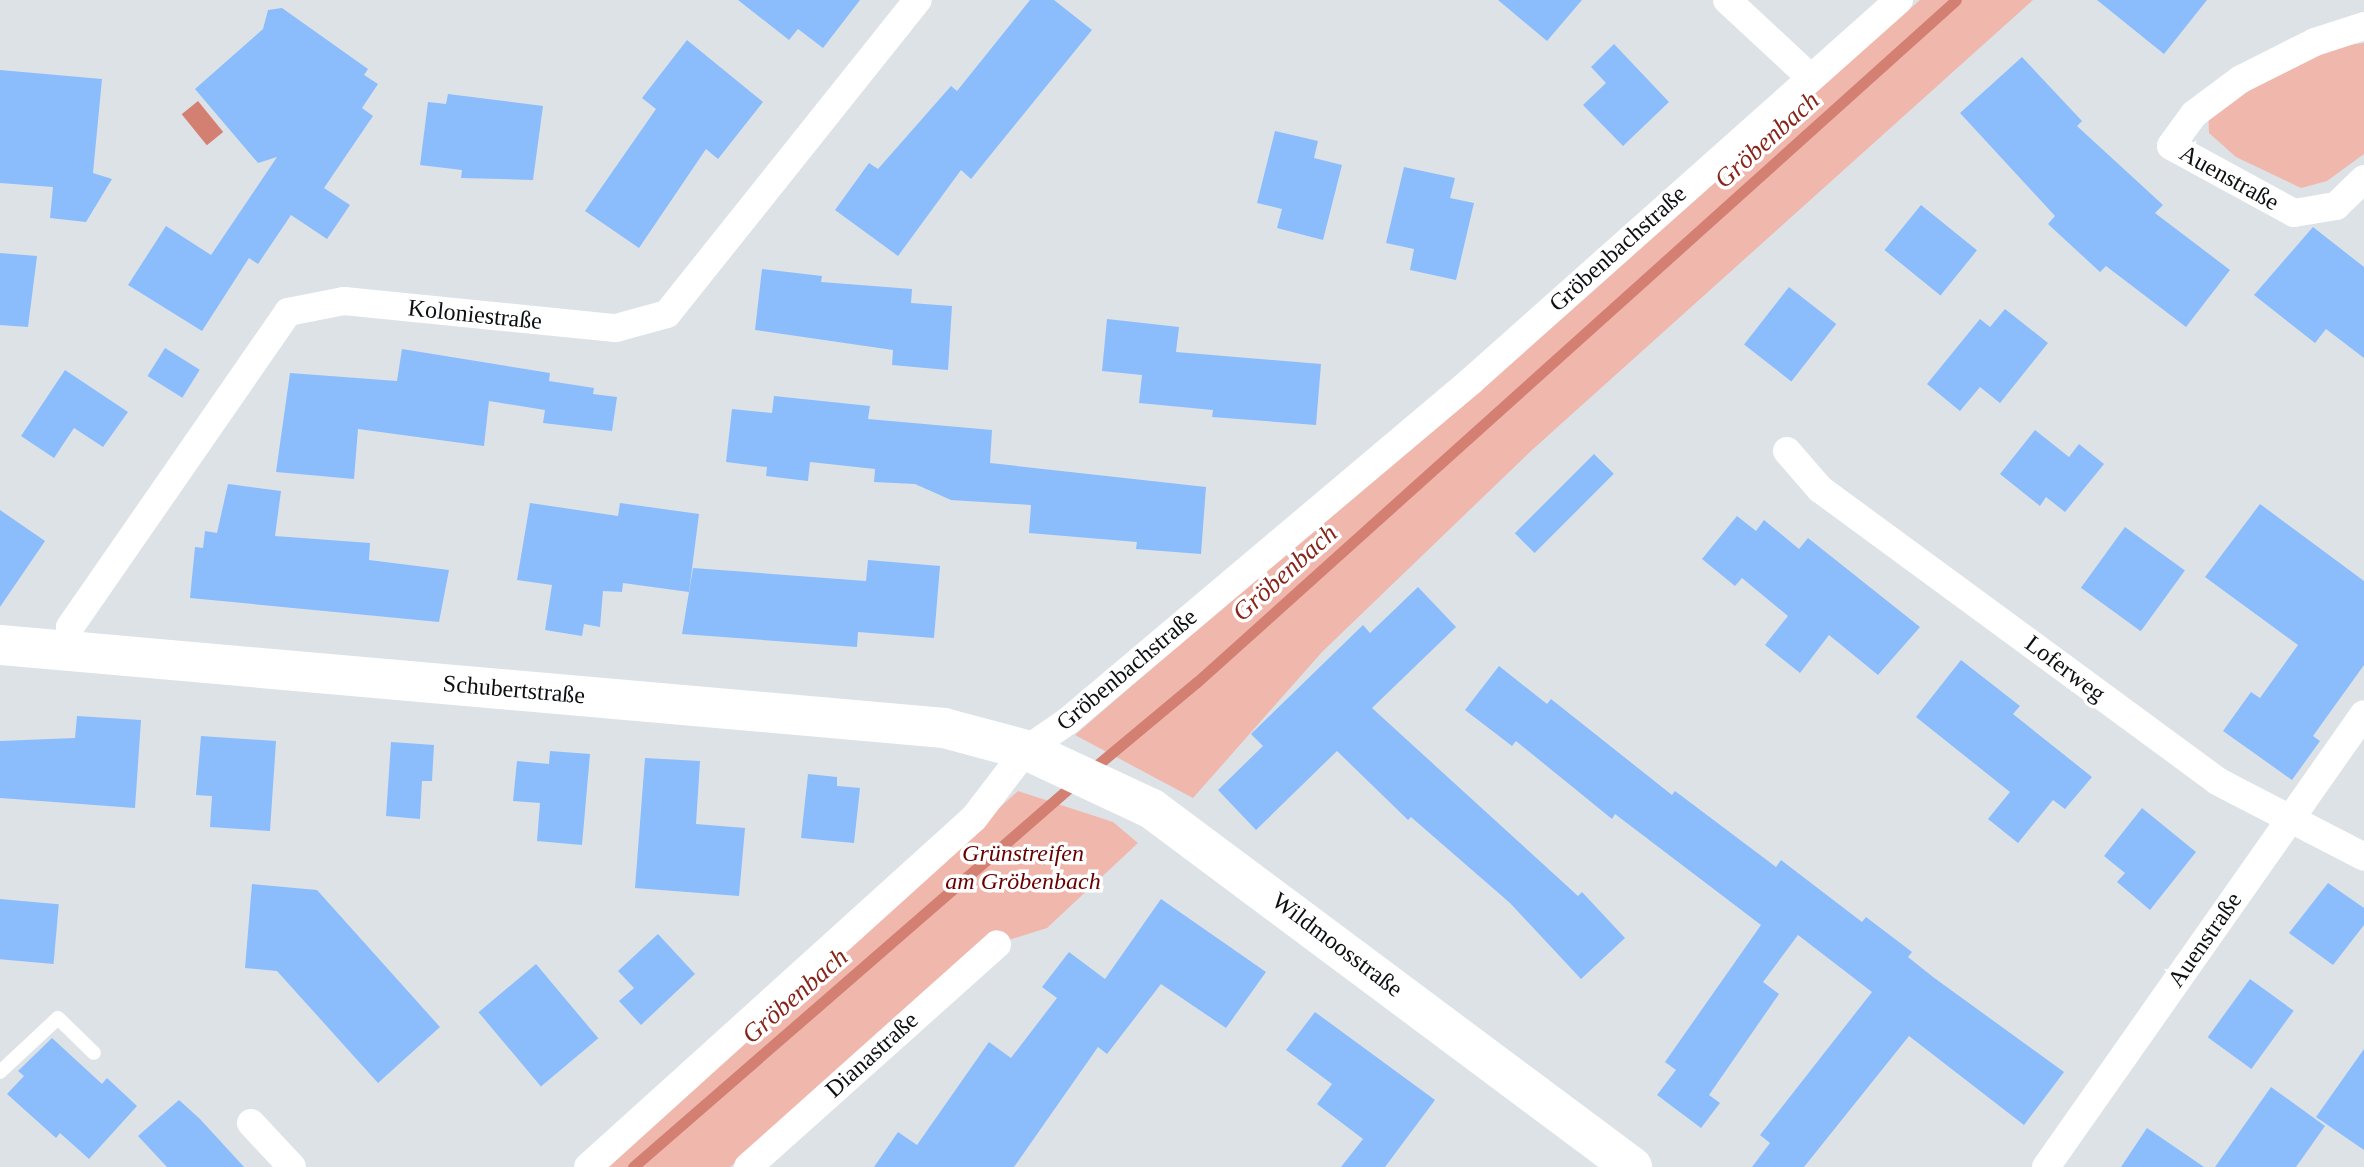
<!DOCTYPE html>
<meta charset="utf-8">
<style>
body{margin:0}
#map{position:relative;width:2364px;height:1167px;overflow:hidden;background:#dde2e7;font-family:"Times New Roman",serif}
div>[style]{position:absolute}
.green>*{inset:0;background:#f0b7ad}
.water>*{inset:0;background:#d38073;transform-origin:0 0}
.stream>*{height:11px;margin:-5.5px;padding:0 5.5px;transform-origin:5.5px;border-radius:5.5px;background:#d38073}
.building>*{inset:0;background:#8bbdfc;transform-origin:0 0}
.lane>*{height:14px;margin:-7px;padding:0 7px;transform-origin:7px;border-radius:7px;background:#fff}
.street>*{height:28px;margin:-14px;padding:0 14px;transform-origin:14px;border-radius:14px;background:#fff}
.secondary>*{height:40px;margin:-20px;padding:0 20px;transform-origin:20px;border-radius:20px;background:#fff}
span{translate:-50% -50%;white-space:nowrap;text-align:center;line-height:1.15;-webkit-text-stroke:7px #fff;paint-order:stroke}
.street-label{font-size:24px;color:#0d0f11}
.park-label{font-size:24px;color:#680000;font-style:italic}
.water-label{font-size:26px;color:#88251b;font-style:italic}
</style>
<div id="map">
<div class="green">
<div style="clip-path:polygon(1920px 0,2033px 0,1532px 450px,1322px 652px,1193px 798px,1075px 735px)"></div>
<div style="clip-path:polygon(2364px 43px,2364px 154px,2327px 181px,2301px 188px,2236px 157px,2209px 133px,2208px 110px,2338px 46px)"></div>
<div style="clip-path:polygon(1018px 791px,1113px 822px,1138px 843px,1047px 928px,996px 944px,730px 1167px,601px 1167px)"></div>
</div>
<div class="water">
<div style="left:198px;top:101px;width:40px;height:21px;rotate:51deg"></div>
</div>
<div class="stream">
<div style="left:1090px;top:771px;width:139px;rotate:-39.8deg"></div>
<div style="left:1197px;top:682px;width:1020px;rotate:-41.94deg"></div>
<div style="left:633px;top:1167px;width:587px;rotate:-40.99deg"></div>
</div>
<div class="building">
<div style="clip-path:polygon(738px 0,860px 0,823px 48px,798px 29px,789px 40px)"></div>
<div style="clip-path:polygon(1030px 0,1054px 0,1092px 30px,971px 179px,961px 170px,898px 256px,835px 210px,869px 163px,878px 169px,951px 86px,957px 91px)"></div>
<div style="clip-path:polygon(1498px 0,1582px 0,1547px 41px)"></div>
<div style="clip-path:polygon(2097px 0,2207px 0,2164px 54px)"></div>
<div style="clip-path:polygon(282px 8px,368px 69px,364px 75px,378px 84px,362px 108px,373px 116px,324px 188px,350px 205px,327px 239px,291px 215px,258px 264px,249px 258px,202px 331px,128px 285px,166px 226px,211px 255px,277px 157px,258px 163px,195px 89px,263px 29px,268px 10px)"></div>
<div style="clip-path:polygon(687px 40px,763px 102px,718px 159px,706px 149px,639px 248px,585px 211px,656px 109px,642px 98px)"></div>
<div style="clip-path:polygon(1614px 44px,1669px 102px,1623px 146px,1583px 105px,1606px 83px,1591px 67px)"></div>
<div style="clip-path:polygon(2022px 57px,2082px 121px,2077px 126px,2163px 205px,2155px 213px,2230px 270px,2186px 327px,2106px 266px,2100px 272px,2048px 224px,2055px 216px,1960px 113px)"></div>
<div style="clip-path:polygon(0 70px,102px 79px,93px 173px,112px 179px,86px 222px,50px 218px,53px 187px,0 183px)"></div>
<div style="clip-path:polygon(448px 94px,543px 106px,533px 180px,461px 178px,462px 170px,420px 165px,428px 102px,446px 104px)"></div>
<div style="clip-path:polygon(1275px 131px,1318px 141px,1314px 158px,1342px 165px,1323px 240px,1277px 228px,1282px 209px,1257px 203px)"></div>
<div style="clip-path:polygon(1404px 167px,1455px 178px,1450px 198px,1474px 203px,1456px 280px,1410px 270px,1414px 249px,1386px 243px)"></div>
<div style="left:1921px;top:205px;width:72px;height:58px;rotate:39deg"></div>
<div style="clip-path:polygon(2313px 227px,2364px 267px,2364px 358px,2326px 329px,2315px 343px,2254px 295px)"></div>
<div style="clip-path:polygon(0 253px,37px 256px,28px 327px,0 325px)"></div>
<div style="clip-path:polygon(762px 269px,822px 276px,821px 282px,912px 289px,911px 303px,952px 306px,948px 370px,892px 365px,893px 350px,755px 330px)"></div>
<div style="left:1789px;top:287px;width:60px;height:73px;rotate:38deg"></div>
<div style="clip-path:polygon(2005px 309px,2048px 343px,2000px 403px,1980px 387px,1960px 411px,1927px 384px,1980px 319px,1990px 327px)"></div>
<div style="clip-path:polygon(1107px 319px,1179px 327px,1176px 352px,1321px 364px,1316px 425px,1212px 417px,1213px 410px,1139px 403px,1142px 375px,1102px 371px)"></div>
<div style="left:165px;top:348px;width:41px;height:33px;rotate:32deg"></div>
<div style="clip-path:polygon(402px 349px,550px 373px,549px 381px,594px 388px,593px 394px,617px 397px,612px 431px,543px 423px,545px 410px,489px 401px,484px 446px,358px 429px,354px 479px,276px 472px,290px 373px,397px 381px)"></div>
<div style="clip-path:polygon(65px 370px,128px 412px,103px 447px,74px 428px,54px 458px,21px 436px)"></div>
<div style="clip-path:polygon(774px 396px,870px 406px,868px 419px,992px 430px,990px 463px,1206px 487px,1201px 554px,1136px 549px,1137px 542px,1029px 533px,1031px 505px,951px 500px,915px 484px,874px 482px,875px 469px,810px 462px,808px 481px,766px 476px,767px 467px,726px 462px,732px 409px,772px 413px)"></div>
<div style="clip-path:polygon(2035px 430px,2069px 457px,2079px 444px,2104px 464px,2065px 512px,2046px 497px,2040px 506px,2000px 474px)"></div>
<div style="left:1594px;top:454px;width:28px;height:112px;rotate:45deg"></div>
<div style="clip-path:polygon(228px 484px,281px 491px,275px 536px,370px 543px,369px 560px,449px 570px,439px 622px,190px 598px,195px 547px,203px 548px,205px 531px,217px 533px)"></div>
<div style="clip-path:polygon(530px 503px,618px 516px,620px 503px,699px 514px,689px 592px,623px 583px,622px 592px,603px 591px,600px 627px,584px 624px,582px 636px,545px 630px,552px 585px,517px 580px)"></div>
<div style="clip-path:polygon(2260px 504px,2364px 581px,2364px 665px,2313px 736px,2320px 741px,2292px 780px,2223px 731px,2251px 692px,2260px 698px,2298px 645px,2205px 577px)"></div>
<div style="clip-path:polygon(0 510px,45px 541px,0 607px)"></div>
<div style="clip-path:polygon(1737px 516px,1756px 531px,1764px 520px,1799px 549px,1808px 538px,1920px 627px,1878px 675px,1829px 635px,1800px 673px,1765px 645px,1788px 616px,1742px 578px,1735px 586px,1702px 559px)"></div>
<div style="left:2125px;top:527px;width:74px;height:75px;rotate:36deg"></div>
<div style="clip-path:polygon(868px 560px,940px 566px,934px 638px,858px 632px,857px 647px,682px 634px,693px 568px,866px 581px)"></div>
<div style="clip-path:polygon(1418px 587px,1456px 627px,1372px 708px,1578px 896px,1582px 892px,1625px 938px,1581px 979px,1510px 903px,1411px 817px,1408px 820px,1337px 751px,1256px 830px,1218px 790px,1263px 746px,1251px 734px,1363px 625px,1370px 633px)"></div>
<div style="clip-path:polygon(1961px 660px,2020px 706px,2013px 714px,2092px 777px,2065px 809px,2053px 800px,2018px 843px,1988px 819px,2010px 792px,1916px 717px)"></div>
<div style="clip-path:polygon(1499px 666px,1547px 704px,1551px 699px,1672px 795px,1675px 791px,1776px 867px,1781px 860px,1862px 922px,1866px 917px,1912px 952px,1908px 957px,1933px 977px,2064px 1072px,2024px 1125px,1909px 1036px,1804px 1167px,1752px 1167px,1770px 1143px,1760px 1135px,1872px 992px,1798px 935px,1763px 982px,1779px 994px,1709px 1095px,1720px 1103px,1701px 1128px,1657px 1095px,1676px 1070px,1665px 1062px,1761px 925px,1615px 814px,1612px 819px,1516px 741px,1512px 746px,1465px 710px)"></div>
<div style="clip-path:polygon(77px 716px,141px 720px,135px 808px,0 798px,0 741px,75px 738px)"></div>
<div style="clip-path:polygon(201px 736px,276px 741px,270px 831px,210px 827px,212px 796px,196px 795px)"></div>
<div style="clip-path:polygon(391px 742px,434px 745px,432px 781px,422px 781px,420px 819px,386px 816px)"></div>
<div style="clip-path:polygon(550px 751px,590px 754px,582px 845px,537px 841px,540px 803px,513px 801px,517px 761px,549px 764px)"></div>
<div style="clip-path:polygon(645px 758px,700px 761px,696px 824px,745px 828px,739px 896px,635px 888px)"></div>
<div style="clip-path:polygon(808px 774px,837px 777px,837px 786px,860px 788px,854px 843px,801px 838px)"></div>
<div style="clip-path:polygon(2142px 808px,2196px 852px,2150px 910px,2117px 882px,2125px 873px,2104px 856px)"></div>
<div style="clip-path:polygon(2328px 883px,2364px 908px,2364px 925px,2333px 965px,2289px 933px)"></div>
<div style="clip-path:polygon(252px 884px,317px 890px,440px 1027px,378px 1083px,277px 971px,245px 968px)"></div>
<div style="left:0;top:899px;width:59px;height:60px;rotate:5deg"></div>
<div style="clip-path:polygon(1161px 899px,1266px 972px,1226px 1028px,1161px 984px,1107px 1054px,1098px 1047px,1014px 1167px,874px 1167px,898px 1132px,917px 1145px,989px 1042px,1011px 1058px,1057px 998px,1042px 987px,1069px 952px,1105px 979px)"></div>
<div style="clip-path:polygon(658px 934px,695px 974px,641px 1025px,619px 1001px,634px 988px,618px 971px)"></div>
<div style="left:536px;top:964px;width:97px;height:75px;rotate:50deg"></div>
<div style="left:2250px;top:979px;width:54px;height:72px;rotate:36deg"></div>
<div style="clip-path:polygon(1315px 1012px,1435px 1100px,1385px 1167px,1341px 1167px,1363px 1139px,1317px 1104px,1332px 1084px,1286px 1050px)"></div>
<div style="clip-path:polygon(52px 1038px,102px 1084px,107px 1078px,137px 1106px,89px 1159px,60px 1133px,56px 1138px,7px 1094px,24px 1076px,18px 1071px)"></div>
<div style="clip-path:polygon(2364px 1049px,2364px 1150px,2316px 1117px)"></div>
<div style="clip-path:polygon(2271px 1087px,2325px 1126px,2296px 1167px,2215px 1167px)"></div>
<div style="clip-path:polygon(179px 1100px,200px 1119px,244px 1167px,167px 1167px,138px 1136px)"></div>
<div style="clip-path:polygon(2147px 1128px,2204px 1167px,2121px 1167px)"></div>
</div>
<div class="lane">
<div style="left:0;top:1072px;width:79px;rotate:-43deg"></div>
<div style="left:58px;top:1018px;width:50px;rotate:44.2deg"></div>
</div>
<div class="street">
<div style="left:1727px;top:0;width:113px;rotate:42.9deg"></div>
<div style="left:2364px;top:26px;width:52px;rotate:161.9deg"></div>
<div style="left:2315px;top:42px;width:83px;rotate:153.4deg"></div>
<div style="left:2241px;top:79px;width:59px;rotate:143.3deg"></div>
<div style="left:2194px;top:114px;width:39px;rotate:126deg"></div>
<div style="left:2171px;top:146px;width:140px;rotate:28.6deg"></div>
<div style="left:2294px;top:213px;width:43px;rotate:-9.5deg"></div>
<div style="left:2336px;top:206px;width:39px;rotate:-44deg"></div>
<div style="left:1787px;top:451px;width:50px;rotate:49deg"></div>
<div style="left:1820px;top:489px;width:493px;rotate:36.3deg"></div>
<div style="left:2217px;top:781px;width:165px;rotate:27.3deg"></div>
<div style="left:68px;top:651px;width:24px;rotate:-85deg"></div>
<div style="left:70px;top:627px;width:383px;rotate:-55.3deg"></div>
<div style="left:288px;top:312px;width:57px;rotate:-11.1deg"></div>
<div style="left:344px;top:301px;width:273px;rotate:5.7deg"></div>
<div style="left:616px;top:328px;width:53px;rotate:-15.4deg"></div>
<div style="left:667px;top:314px;width:402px;rotate:-51.4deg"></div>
<div style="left:251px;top:1123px;width:60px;rotate:47deg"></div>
<div style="left:588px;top:1167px;width:520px;rotate:-42.12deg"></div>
<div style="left:974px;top:818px;width:86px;rotate:-52.6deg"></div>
<div style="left:1026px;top:750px;width:51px;rotate:-34.6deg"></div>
<div style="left:1068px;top:721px;width:527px;rotate:-40.15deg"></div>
<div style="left:1471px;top:381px;width:573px;rotate:-41.68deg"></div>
<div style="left:748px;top:1167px;width:334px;rotate:-41.8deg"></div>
<div style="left:2046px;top:1167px;width:553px;rotate:-54.93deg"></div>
</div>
<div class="secondary">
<div style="left:0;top:645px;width:948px;rotate:5.02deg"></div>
<div style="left:944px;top:728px;width:85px;rotate:15deg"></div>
<div style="left:1026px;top:750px;width:139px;rotate:25.1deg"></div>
<div style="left:1152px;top:809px;width:599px;rotate:36.72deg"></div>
</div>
<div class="street-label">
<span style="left:2229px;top:178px;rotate:29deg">Auenstraße</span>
<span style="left:1618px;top:249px;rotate:-42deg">Gröbenbachstraße</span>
<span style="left:475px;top:315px;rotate:6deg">Koloniestraße</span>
<span style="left:2065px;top:669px;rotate:37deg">Loferweg</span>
<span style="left:1127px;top:670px;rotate:-40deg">Gröbenbachstraße</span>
<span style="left:514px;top:690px;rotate:5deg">Schubertstraße</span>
<span style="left:2205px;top:940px;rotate:-55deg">Auenstraße</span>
<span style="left:1337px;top:945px;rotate:37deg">Wildmoosstraße</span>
<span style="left:872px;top:1055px;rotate:-42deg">Dianastraße</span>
</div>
<div class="park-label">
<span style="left:1023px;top:868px">Grünstreifen<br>am Gröbenbach</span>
</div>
<div class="water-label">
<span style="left:1767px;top:140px;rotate:-42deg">Gröbenbach</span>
<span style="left:1285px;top:573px;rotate:-42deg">Gröbenbach</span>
<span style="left:795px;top:996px;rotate:-41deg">Gröbenbach</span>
</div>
</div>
